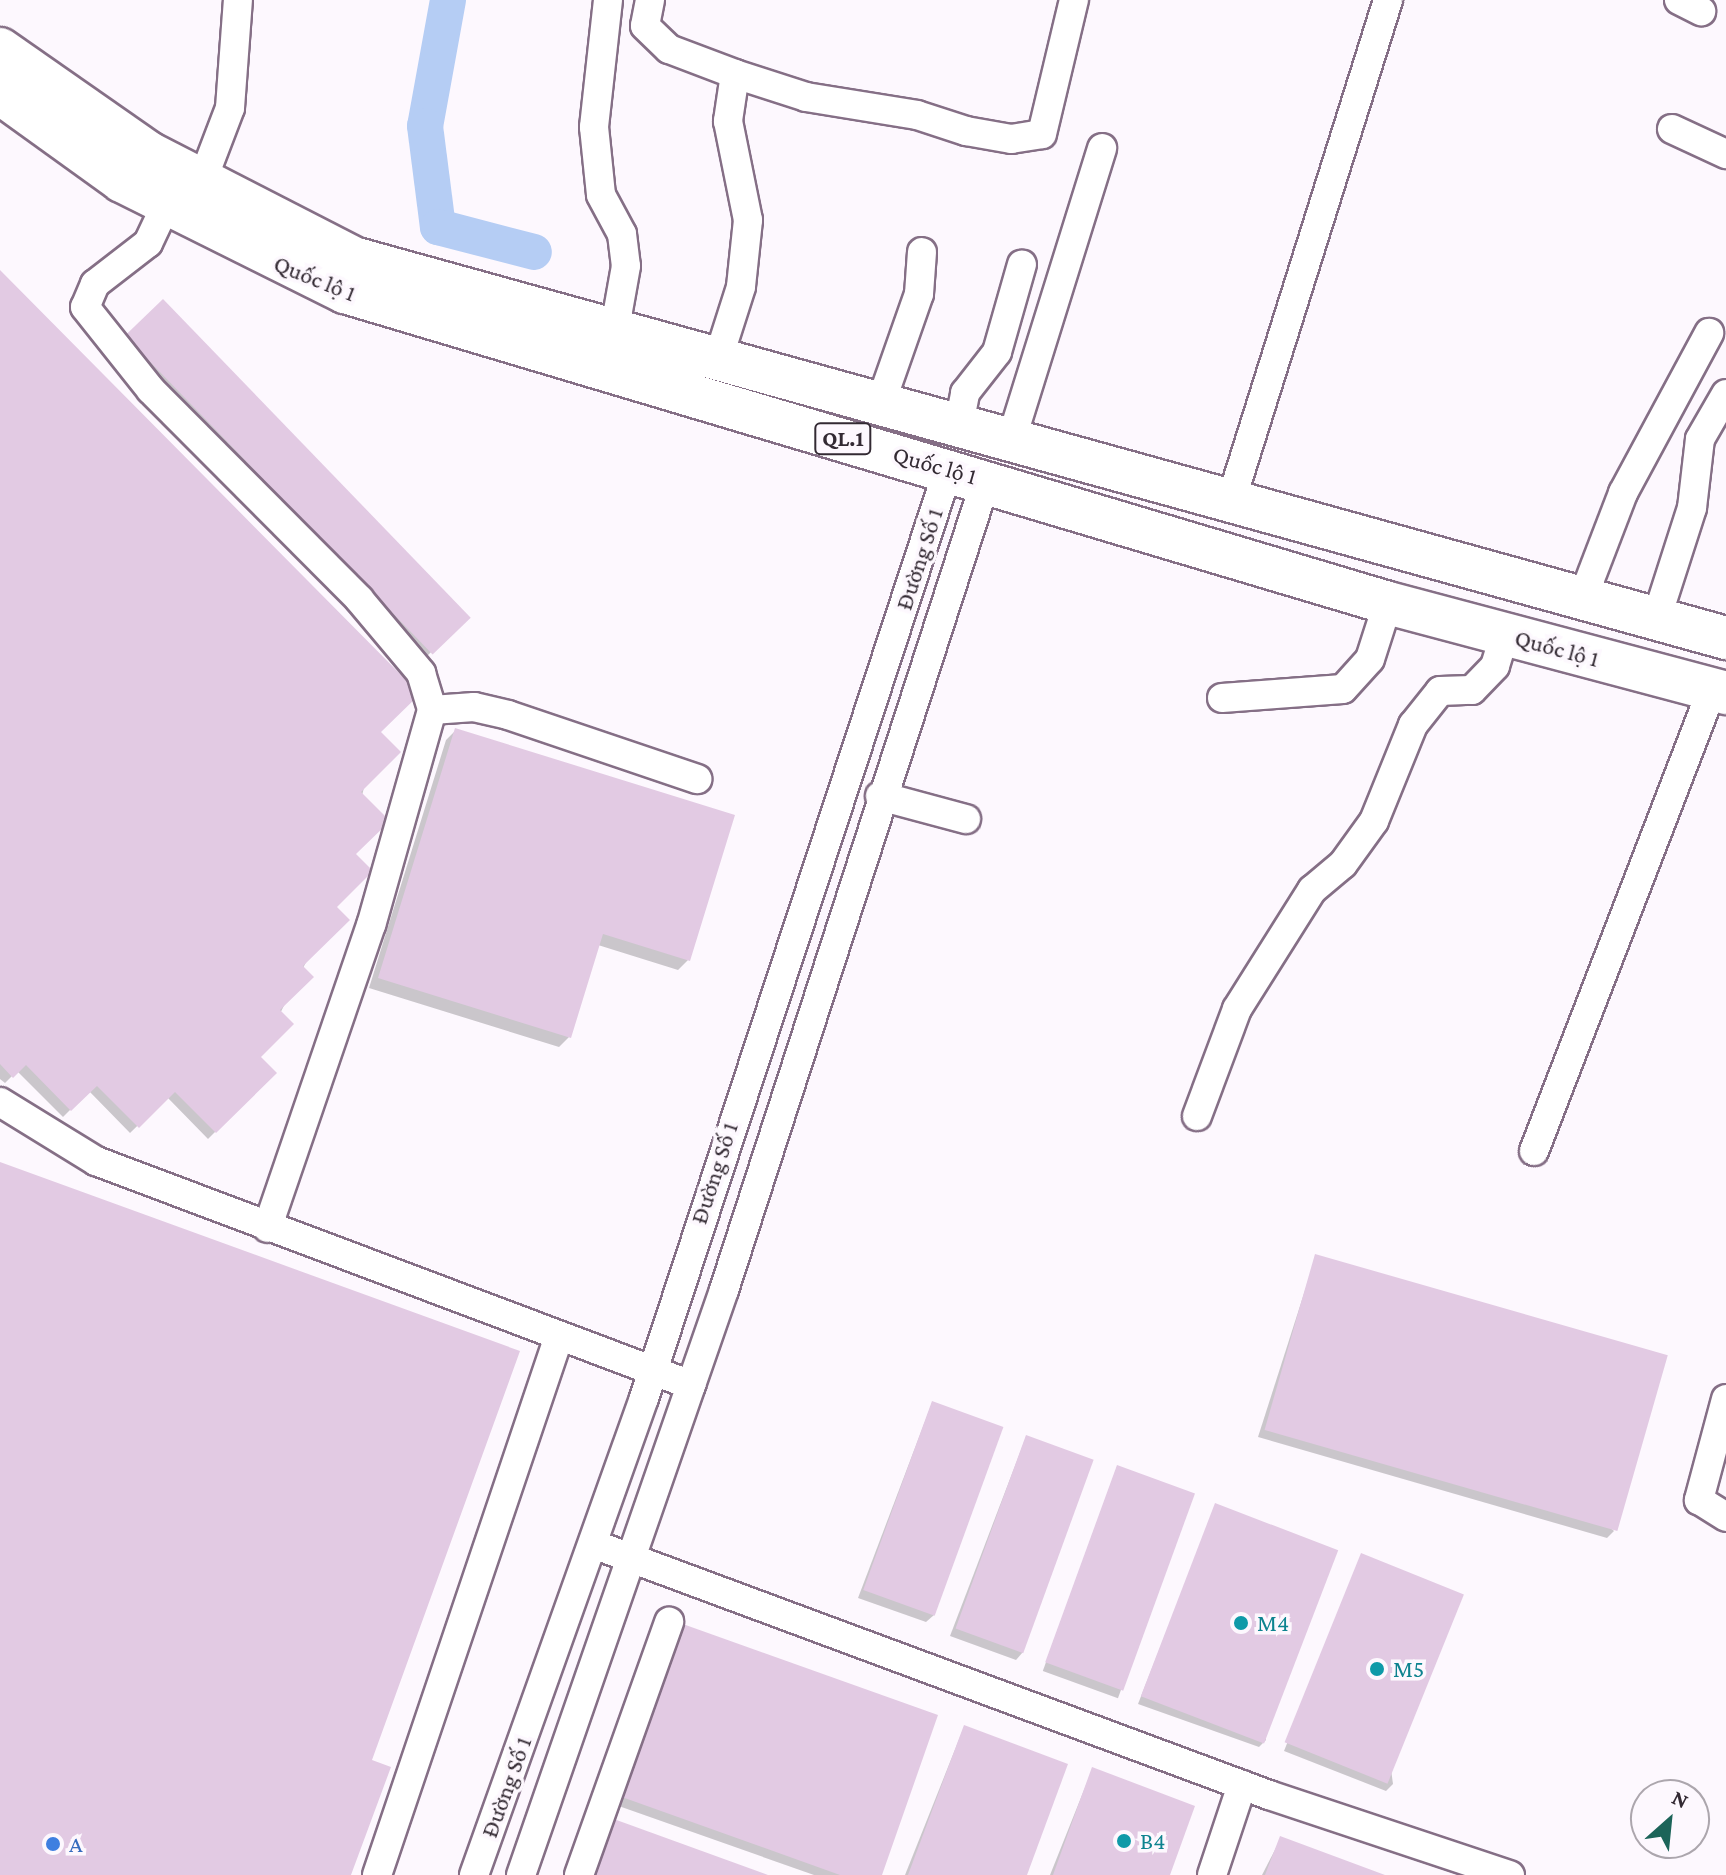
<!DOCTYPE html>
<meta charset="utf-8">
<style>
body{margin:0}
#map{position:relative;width:1726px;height:1875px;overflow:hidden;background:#fdf8fe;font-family:"Crimson Pro",serif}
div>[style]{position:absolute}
.shadow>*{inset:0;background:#0003;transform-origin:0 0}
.river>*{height:36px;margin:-18px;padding:0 18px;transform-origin:18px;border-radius:18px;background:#b5cdf4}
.building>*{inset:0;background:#e2cae3;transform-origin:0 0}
.roads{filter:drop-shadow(2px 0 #856f86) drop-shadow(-2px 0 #856f86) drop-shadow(0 2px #856f86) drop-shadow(0 -2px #856f86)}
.minor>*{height:28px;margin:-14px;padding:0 14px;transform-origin:14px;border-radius:14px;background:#fff}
.highway>*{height:42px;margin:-21px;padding:0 21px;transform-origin:21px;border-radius:21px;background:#fff}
.dots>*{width:22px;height:22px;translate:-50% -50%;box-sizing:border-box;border:4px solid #fdf8fe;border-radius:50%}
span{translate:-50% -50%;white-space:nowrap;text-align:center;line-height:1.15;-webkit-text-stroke:7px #fdf8fe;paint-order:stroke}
.shield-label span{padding:2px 6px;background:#fdf8fe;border:2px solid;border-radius:6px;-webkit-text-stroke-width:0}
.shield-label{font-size:22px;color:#332a33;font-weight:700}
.street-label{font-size:24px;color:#332a33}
.culture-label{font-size:24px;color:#0d838f}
.left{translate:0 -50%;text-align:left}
.shop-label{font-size:24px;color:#366cbe}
.north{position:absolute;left:1630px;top:1779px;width:80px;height:80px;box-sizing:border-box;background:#fdf8fe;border:2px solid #aca6ad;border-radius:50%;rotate:27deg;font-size:22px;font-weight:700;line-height:32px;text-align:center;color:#332a33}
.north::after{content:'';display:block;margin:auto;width:28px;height:36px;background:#1c6459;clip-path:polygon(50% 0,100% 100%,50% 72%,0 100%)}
</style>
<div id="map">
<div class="shadow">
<div style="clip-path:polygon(0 272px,378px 732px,334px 907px,258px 1057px,274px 1073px,208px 1139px,167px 1097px,130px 1133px,89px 1091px,63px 1117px,17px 1071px,5px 1083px,0 1079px)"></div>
<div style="left:163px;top:302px;width:438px;height:66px;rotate:46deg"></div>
<div style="clip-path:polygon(456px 730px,688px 960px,678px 970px,598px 945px,569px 1037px,559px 1047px,369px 988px,446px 740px)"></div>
<div style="clip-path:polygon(1316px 1256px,1614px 1531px,1607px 1538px,1258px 1437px)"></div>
<div style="clip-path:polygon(932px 1403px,934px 1615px,926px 1622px,858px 1598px)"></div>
<div style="clip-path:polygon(1026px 1437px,1023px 1652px,1016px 1660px,950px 1636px)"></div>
<div style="left:1117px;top:1467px;width:80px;height:217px;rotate:20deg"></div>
<div style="clip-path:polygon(1216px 1505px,1266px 1740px,1259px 1747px,1138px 1704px)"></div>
<div style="clip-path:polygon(1362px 1555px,1393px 1784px,1386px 1791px,1284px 1751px)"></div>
<div style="clip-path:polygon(673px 1633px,879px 1875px,814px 1875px,613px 1804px)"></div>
<div style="clip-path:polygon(964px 1727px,1025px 1875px,905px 1875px)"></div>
<div style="clip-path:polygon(1092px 1770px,1168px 1875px,1050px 1875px)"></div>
<div style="clip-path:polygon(1281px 1838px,1380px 1875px,1262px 1875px)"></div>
</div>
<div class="river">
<div style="left:448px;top:0;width:128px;rotate:100.3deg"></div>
<div style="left:425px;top:126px;width:102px;rotate:82.7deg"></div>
<div style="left:438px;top:227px;width:99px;rotate:14.6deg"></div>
</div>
<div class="building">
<div style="clip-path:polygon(0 270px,420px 694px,381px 732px,401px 752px,361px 792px,390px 821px,356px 854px,373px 871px,337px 907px,350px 920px,303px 966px,314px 977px,280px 1010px,294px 1024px,261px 1057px,277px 1073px,216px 1133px,175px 1092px,139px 1128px,97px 1086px,71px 1111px,26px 1065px,13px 1078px,0 1064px)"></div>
<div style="left:163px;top:299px;width:443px;height:53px;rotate:46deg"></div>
<div style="clip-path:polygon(455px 728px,735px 815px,690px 961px,603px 934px,571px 1038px,378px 978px)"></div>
<div style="clip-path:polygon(0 1162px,520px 1351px,372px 1760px,391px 1767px,351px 1875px,0 1875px)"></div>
<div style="left:1315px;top:1254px;width:367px;height:183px;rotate:16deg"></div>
<div style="left:932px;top:1401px;width:76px;height:201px;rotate:20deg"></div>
<div style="left:1026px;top:1435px;width:72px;height:206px;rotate:20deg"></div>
<div style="left:1117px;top:1465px;width:83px;height:210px;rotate:20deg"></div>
<div style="left:1215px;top:1503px;width:132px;height:207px;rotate:21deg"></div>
<div style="left:1361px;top:1553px;width:111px;height:204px;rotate:22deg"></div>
<div style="clip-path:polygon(680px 1623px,938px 1715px,882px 1875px,840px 1875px,619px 1796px)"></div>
<div style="clip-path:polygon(964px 1725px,1068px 1764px,1027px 1875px,908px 1875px)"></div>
<div style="clip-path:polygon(1092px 1767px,1195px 1806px,1170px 1875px,1053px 1875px)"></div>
<div style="clip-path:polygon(611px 1818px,768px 1875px,590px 1875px)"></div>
<div style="clip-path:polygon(1280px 1836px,1385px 1875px,1265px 1875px)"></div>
</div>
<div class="roads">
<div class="minor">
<div style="left:608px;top:0;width:128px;rotate:96.3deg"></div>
<div style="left:594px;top:127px;width:68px;rotate:84.1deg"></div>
<div style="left:601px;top:195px;width:44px;rotate:61.7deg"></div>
<div style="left:622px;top:234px;width:32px;rotate:83deg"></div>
<div style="left:626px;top:266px;width:63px;rotate:100.1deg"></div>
<div style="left:650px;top:0;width:26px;rotate:101deg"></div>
<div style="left:645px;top:26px;width:33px;rotate:44deg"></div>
<div style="left:669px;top:49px;width:71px;rotate:20.7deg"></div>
<div style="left:735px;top:74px;width:48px;rotate:98.5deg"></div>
<div style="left:728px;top:121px;width:101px;rotate:78.6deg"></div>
<div style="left:748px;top:220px;width:67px;rotate:96deg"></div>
<div style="left:741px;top:287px;width:76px;rotate:107.7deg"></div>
<div style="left:1679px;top:0;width:25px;rotate:27deg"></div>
<div style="left:735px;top:74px;width:75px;rotate:17.9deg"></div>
<div style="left:806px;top:97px;width:112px;rotate:9.2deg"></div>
<div style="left:917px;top:115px;width:52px;rotate:18.1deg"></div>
<div style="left:966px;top:131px;width:46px;rotate:10.1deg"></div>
<div style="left:1011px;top:139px;width:31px;rotate:-9deg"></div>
<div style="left:1042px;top:134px;width:138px;rotate:-76.6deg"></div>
<div style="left:1672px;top:129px;width:60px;rotate:24.8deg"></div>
<div style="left:201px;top:184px;width:81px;rotate:-69.1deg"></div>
<div style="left:230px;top:108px;width:108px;rotate:-85.8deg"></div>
<div style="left:166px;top:205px;width:42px;rotate:115.3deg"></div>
<div style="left:148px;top:243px;width:67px;rotate:142.3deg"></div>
<div style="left:95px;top:284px;width:25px;rotate:113deg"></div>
<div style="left:85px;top:307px;width:106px;rotate:51.5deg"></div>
<div style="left:151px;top:390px;width:295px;rotate:45.1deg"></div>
<div style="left:359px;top:599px;width:97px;rotate:50deg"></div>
<div style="left:421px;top:673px;width:39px;rotate:73deg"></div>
<div style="left:432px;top:710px;width:223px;rotate:105.8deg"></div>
<div style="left:371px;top:925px;width:320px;rotate:108.9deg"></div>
<div style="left:879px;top:408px;width:121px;rotate:-70.7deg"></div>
<div style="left:919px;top:294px;width:42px;rotate:-85.9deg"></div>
<div style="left:958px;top:430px;width:38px;rotate:-79deg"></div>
<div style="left:965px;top:393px;width:52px;rotate:-52deg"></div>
<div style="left:997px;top:352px;width:91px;rotate:-74.1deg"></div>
<div style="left:1010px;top:444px;width:310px;rotate:-72.7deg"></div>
<div style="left:1230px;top:504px;width:528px;rotate:-72.59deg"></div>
<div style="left:1582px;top:600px;width:115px;rotate:-69deg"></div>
<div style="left:1623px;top:493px;width:182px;rotate:-61.7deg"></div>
<div style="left:1656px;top:620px;width:118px;rotate:-72.2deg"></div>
<div style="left:1692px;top:508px;width:69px;rotate:-83.4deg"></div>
<div style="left:1700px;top:439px;width:52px;rotate:-60deg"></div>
<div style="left:1222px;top:698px;width:121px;rotate:-4.3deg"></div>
<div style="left:1343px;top:689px;width:40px;rotate:-48deg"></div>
<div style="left:1370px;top:659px;width:59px;rotate:-72.2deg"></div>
<div style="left:432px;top:710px;width:42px;rotate:-4.1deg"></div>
<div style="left:474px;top:707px;width:35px;rotate:13deg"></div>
<div style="left:508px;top:715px;width:200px;rotate:18.7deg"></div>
<div style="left:880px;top:796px;width:89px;rotate:15deg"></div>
<div style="left:0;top:1102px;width:113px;rotate:31.6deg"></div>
<div style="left:96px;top:1161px;width:636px;rotate:20.63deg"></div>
<div style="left:1197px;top:1116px;width:114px;rotate:-69.5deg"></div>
<div style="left:1237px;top:1009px;width:141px;rotate:-57.8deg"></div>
<div style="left:1312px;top:890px;width:40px;rotate:-40deg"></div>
<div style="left:1343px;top:864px;width:53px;rotate:-54.2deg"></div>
<div style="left:1374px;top:821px;width:104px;rotate:-67.9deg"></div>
<div style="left:1413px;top:725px;width:43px;rotate:-51.5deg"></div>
<div style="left:1440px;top:691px;width:32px;rotate:-2deg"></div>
<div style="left:1472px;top:690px;width:33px;rotate:-46deg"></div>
<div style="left:1495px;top:666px;width:34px;rotate:-73deg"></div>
<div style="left:1534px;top:1151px;width:495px;rotate:-68.9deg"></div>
<div style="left:1726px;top:1399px;width:105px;rotate:105deg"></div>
<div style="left:1699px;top:1500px;width:32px;rotate:32deg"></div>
<div style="left:593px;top:1544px;width:721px;rotate:20.37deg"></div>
<div style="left:1269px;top:1795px;width:254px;rotate:18.4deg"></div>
<div style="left:377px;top:1875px;width:569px;rotate:-71.34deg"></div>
<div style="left:474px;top:1875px;width:506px;rotate:-70.38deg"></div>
<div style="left:644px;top:1398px;width:977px;rotate:-71.86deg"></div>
<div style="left:521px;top:1875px;width:619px;rotate:-70.86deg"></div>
<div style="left:724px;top:1290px;width:851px;rotate:-72.08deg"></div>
<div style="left:579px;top:1875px;width:269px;rotate:-70.4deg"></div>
<div style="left:1212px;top:1875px;width:95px;rotate:-71.6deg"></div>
</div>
<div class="highway">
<div style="left:0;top:49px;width:182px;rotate:34.9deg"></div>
<div style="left:149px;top:153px;width:229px;rotate:27.2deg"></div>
<div style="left:353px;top:258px;width:1425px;rotate:15.47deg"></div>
<div style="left:0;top:93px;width:150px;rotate:35.8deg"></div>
<div style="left:122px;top:181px;width:249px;rotate:26.5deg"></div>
<div style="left:345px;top:292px;width:1088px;rotate:16.6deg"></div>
<div style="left:1388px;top:603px;width:350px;rotate:14.9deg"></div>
</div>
</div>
<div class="dots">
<div style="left:1241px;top:1623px;background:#0f9aa8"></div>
<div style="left:1377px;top:1669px;background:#0f9aa8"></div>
<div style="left:1124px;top:1841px;background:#0f9aa8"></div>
<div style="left:53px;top:1844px;background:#3f7fe0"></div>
</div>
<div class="shield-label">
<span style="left:843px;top:439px">QL.1</span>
</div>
<div class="street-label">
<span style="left:315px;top:278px;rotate:22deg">Quốc lộ 1</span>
<span style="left:935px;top:465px;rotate:16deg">Quốc lộ 1</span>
<span style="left:919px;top:559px;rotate:-72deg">Đường Số 1</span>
<span style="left:1557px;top:648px;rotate:15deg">Quốc lộ 1</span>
<span style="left:714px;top:1173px;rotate:-72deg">Đường Số 1</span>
<span style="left:506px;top:1787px;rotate:-70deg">Đường Số 1</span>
</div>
<div class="culture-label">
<span class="left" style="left:1257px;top:1623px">M4</span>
<span class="left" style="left:1393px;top:1669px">M5</span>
<span class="left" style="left:1140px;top:1841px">B4</span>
</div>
<div class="shop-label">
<span class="left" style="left:69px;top:1844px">A</span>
</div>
<div class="north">N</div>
</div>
